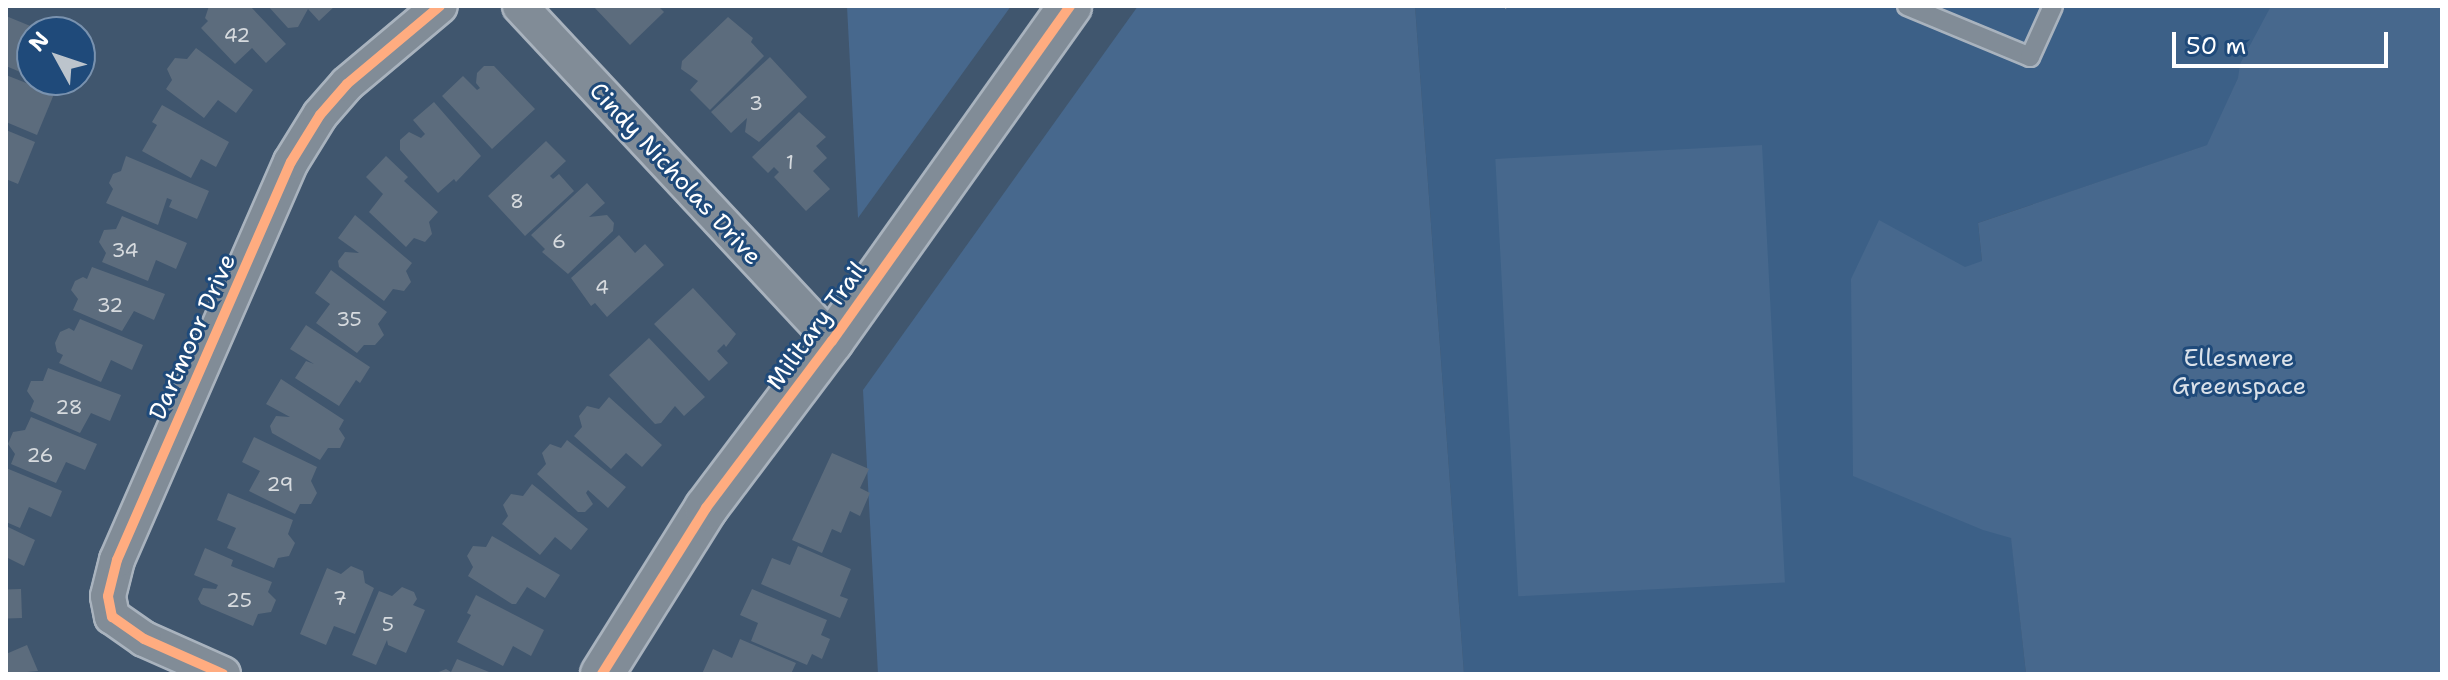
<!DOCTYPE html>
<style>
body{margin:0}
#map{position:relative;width:2448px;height:680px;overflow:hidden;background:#40566e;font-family:"Shantell Sans",sans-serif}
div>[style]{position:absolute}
.built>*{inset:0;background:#3c6087}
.green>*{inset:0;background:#47688d;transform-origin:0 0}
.building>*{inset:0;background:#5c6c7d;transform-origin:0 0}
.path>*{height:5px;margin-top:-2.5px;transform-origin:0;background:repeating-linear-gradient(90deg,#808a96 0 8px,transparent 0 14px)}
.roads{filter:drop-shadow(2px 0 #a9b3be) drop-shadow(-2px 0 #a9b3be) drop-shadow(0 2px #a9b3be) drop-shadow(0 -2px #a9b3be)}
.service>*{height:18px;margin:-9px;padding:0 9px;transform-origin:9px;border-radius:9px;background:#818c97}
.minor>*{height:34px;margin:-17px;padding:0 17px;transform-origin:17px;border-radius:17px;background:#818c97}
.tertiary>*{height:42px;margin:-21px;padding:0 21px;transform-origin:21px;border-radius:21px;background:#818c97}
.cycleway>*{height:10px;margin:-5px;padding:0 5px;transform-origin:5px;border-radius:5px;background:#ffac80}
span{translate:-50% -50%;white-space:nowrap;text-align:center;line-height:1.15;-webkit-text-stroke:6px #1f4a7a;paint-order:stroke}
.number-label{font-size:20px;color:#d6dade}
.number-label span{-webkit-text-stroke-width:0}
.street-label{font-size:24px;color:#fff}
.park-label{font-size:24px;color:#dae1e9}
.frame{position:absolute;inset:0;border:8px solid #fff;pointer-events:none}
.north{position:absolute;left:16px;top:16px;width:80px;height:80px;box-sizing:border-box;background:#1f4a7a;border:2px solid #7992af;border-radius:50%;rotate:310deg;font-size:22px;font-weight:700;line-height:32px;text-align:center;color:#fff}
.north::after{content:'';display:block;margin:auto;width:28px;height:36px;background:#bcc4cc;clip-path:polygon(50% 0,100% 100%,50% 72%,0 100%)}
.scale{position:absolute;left:2172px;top:32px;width:216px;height:36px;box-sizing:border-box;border:4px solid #fff;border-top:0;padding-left:10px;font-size:24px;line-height:28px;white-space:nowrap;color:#fff;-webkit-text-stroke:6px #1f4a7a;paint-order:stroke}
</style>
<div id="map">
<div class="built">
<div style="clip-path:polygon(1415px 6px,2271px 6px,2208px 145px,1978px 223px,2026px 674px,1464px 674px)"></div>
</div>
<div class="green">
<div style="clip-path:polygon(847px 6px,1011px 6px,858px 218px)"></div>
<div style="clip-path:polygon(1138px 6px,1415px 6px,1464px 674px,878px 674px,863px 390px)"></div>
<div style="clip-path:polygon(2271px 6px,2442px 6px,2442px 674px,2026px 674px,2011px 538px,1983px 530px,1853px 476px,1851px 279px,1879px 220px,1965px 267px,1982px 261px,1978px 223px,2207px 145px,2238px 78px,2240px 64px)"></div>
<div style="left:1762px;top:145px;width:438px;height:267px;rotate:87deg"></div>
</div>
<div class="building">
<div style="clip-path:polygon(209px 6px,250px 6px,286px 44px,266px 63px,252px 48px,235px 64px,201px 28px,208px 21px,205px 18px)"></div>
<div style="clip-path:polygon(268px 6px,335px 6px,319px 21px,308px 9px,298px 27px,288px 28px)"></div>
<div style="clip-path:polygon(593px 6px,658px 6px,664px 12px,630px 45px)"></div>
<div style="clip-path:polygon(6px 16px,45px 32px,32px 32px,32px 77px,6px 66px)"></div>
<div style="clip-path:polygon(728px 17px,753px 38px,751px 42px,764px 56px,710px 110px,690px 90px,698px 81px,681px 69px,682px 61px)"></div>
<div style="clip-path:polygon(196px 48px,253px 90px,236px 113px,218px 100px,204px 118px,166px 89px,172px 80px,167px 69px,175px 58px,187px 59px)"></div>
<div style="clip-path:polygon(770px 57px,807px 97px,759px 142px,745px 132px,747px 118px,731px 133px,711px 112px)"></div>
<div style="clip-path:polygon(484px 66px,494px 66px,535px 109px,492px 149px,442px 96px,463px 76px,477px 90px,480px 88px,476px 83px,477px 73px)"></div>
<div style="clip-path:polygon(6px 75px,54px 94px,37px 135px,6px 122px)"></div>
<div style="clip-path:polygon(434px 102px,481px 156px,456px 182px,454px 179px,438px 193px,400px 150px,400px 140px,409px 132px,421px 138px,425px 134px,413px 120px)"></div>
<div style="clip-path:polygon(162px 105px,229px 142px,216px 167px,201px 159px,191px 178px,142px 151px,157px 125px,152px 122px)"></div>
<div style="clip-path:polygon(799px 112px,826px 137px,816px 146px,827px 158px,813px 171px,830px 189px,806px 211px,774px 177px,779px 172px,774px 167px,768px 173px,752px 157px)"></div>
<div style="clip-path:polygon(6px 130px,35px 142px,18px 184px,6px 179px)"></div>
<div style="clip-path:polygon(546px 141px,566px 161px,550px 176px,553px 179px,559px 174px,574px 191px,525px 236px,488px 196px)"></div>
<div style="clip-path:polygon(126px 156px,209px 191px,197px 219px,169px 207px,172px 200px,167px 198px,158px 225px,106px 203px,113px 189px,109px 183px,113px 174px,121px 171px)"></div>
<div style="clip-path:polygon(386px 156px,408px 177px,404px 181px,438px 212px,429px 222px,432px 234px,425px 242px,414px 238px,406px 247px,369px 212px,383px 194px,366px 177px)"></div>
<div style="clip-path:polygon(587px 183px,605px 203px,589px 217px,607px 215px,614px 223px,613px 231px,568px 274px,542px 252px,545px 249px,531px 235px)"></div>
<div style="clip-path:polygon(355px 215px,412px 263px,406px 271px,411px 282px,404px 291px,393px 289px,384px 301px,339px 267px,338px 261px,345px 252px,359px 253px,338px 238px)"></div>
<div style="clip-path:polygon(122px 216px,187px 243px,176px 269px,156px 260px,148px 281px,102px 262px,106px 253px,99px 242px,104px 230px,116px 229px)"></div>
<div style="clip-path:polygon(619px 235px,635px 253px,645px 244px,664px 265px,607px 317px,595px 303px,591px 306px,571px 278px)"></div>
<div style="clip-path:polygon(92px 267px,165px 294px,154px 320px,134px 311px,122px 331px,73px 310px,78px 299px,71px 290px,75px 281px,83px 277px,87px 279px)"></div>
<div style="clip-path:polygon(331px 270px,387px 312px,378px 324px,384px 335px,375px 345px,364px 345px,357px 353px,316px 323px,330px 304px,315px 293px)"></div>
<div style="clip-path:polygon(693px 288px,736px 334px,726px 347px,724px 344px,717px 351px,728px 363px,709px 381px,654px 324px)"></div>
<div style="clip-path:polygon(80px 319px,143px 345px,132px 370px,111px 360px,101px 382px,59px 363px,63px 355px,57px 352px,55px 343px,60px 332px,69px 328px,74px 331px)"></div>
<div style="clip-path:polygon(306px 325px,370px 367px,360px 383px,356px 380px,339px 406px,295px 378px,306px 361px,314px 364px,290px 349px)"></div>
<div style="clip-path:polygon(649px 338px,705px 397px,684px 416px,675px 406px,661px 423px,655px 424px,609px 375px)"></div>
<div style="clip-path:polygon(48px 368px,121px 395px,110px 421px,91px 413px,80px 433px,30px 411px,34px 401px,27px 391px,31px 381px,43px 381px)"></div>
<div style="clip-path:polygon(281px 379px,344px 420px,339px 429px,345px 438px,340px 448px,328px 448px,320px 460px,272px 433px,270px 426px,276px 416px,290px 417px,266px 404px)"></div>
<div style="clip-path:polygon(609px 397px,662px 445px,642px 467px,626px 453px,611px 469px,574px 436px,582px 427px,579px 416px,587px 406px,599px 409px)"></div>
<div style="clip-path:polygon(31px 417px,97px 444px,85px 470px,66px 462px,56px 483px,11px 464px,15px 454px,8px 444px,13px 432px,25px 430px)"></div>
<div style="clip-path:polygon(254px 437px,317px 467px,311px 481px,317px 493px,311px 504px,300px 504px,295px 514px,249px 491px,260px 471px,242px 462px)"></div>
<div style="clip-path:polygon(567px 440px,626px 487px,608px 508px,588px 490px,586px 493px,593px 504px,585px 512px,578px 512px,537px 474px,546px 464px,542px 453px,550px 444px,561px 448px)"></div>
<div style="clip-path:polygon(832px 453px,869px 469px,860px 488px,870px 493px,860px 516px,850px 511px,841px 533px,832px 529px,822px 553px,792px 540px)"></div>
<div style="clip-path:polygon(6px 468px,62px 491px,51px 517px,29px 507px,20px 528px,6px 522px)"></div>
<div style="clip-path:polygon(532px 484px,588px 529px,571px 550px,555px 537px,540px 555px,502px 524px,508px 516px,503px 505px,511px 494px,523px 496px)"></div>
<div style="clip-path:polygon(228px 493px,293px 520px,288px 534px,295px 543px,289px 556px,278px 558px,274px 568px,227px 548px,236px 528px,217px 520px)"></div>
<div style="clip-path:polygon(8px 527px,35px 540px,24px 566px,6px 557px)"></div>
<div style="clip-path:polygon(492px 536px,560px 575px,545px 598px,527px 587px,516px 604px,512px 604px,468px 576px,473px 567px,467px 556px,473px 546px,486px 547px)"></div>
<div style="clip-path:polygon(798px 546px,851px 569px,840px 596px,848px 599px,840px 618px,761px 584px,772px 558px,790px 565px)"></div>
<div style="clip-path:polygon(205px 548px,233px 560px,231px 566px,272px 582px,268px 592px,276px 600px,271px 612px,258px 614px,253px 626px,201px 604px,198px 599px,203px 588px,216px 589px,218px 585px,194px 575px)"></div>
<div style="clip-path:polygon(351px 566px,363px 571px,365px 583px,374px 588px,355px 634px,334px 626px,326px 645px,300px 634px,327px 568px,341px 574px)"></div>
<div style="clip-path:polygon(402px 587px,414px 592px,417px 599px,413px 605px,425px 610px,406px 653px,388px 645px,387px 640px,376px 665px,352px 655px,379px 591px,392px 596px)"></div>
<div style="left:21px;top:589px;width:29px;height:15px;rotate:88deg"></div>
<div style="clip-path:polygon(752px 589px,827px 620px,821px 635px,830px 639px,822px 659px,812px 654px,807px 665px,751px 641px,758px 623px,740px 615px)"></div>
<div style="clip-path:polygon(476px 595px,544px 630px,531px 656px,513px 646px,503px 666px,457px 642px,471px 615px,467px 613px)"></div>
<div style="clip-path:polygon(740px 639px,796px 663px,791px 674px,702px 674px,713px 649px,732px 658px)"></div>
<div style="clip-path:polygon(27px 645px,38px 671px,6px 674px,6px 654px)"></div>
<div style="clip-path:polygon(457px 659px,494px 674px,434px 674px,446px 669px,451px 672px)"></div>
</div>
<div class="path">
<div style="left:1504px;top:7px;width:1px;rotate:-45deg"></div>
</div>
<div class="roads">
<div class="service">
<div style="left:1907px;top:6px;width:133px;rotate:22.5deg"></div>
<div style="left:2030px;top:57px;width:56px;rotate:-65.7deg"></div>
</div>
<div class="minor">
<div style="left:520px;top:6px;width:458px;rotate:47deg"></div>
<div style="left:223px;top:674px;width:86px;rotate:-156.1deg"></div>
<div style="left:144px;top:639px;width:39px;rotate:-145deg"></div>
<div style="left:112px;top:617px;width:21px;rotate:-101deg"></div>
<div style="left:108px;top:596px;width:37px;rotate:-76deg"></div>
<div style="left:117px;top:560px;width:434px;rotate:-66.4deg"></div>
<div style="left:291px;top:162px;width:55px;rotate:-58.3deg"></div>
<div style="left:320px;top:115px;width:41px;rotate:-48.9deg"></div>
<div style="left:347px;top:84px;width:121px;rotate:-40deg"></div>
</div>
<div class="tertiary">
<div style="left:602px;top:674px;width:196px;rotate:-57.9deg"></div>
<div style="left:706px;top:508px;width:209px;rotate:-53deg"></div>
<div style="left:832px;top:341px;width:411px;rotate:-54.6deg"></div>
</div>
</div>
<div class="cycleway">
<div style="left:223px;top:674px;width:86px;rotate:-156.1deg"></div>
<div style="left:144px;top:639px;width:39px;rotate:-145deg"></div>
<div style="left:112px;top:617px;width:21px;rotate:-101deg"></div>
<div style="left:108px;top:596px;width:37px;rotate:-76deg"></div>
<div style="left:117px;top:560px;width:434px;rotate:-66.4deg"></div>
<div style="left:291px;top:162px;width:55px;rotate:-58.3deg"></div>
<div style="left:320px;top:115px;width:41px;rotate:-48.9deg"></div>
<div style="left:347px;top:84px;width:121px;rotate:-40deg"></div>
<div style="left:602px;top:674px;width:196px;rotate:-57.9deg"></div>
<div style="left:706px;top:508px;width:209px;rotate:-53deg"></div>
<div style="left:832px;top:341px;width:411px;rotate:-54.6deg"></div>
</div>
<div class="number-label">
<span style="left:237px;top:35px">42</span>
<span style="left:756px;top:103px">3</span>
<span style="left:790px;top:162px">1</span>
<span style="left:517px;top:201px">8</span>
<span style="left:559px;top:241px">6</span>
<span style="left:125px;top:250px">34</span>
<span style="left:602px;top:287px">4</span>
<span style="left:110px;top:305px">32</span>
<span style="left:349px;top:319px">35</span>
<span style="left:69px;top:407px">28</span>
<span style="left:40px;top:455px">26</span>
<span style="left:280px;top:484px">29</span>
<span style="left:340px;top:598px">7</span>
<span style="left:239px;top:600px">25</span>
<span style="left:388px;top:624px">5</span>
</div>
<div class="street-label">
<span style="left:675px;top:174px;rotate:47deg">Cindy Nicholas Drive</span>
<span style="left:817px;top:326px;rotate:-54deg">Military Trail</span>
<span style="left:193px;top:337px;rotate:-66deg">Dartmoor Drive</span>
</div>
<div class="park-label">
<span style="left:2239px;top:373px">Ellesmere<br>Greenspace</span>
</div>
<div class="frame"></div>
<div class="north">N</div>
<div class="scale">50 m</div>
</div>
